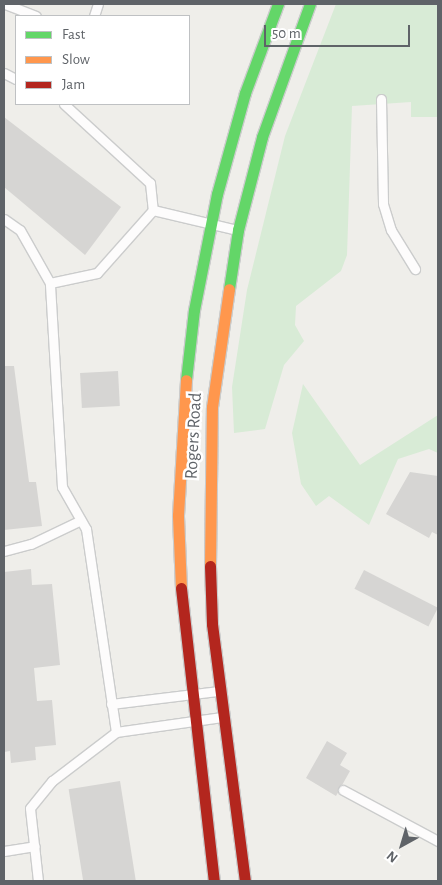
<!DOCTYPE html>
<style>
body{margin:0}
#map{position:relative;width:442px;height:885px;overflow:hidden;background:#efeeea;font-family:"Alegreya Sans",sans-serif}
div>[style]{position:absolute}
.green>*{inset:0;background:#d8ebd6}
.building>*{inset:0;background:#d6d5d3;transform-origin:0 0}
.roads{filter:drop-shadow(1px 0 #cbcccc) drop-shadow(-1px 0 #cbcccc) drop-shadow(0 1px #cbcccc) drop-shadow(0 -1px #cbcccc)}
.lane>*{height:9px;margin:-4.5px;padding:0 4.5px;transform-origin:4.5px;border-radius:4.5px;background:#fdfcfc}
.fast>*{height:11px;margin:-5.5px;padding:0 5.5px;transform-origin:5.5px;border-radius:5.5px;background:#63d668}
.slow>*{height:11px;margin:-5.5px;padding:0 5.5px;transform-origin:5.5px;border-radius:5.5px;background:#ff974d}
.jam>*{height:11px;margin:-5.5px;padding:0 5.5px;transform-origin:5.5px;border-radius:5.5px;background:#b3261e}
span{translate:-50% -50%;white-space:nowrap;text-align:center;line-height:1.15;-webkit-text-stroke:5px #fff;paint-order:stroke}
.street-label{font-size:18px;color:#5f6368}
.frame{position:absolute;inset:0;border:5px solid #5f6368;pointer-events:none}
.legend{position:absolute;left:15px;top:15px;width:175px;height:90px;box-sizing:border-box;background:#fff;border:1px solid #bfc1c3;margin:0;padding:6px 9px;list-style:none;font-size:15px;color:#5f6368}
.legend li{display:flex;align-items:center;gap:10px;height:25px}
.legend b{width:25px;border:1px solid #bfc1c3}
.north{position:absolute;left:377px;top:820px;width:50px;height:50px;-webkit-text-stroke:4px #fff;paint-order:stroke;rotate:219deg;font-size:14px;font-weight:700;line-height:20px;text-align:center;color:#5f6368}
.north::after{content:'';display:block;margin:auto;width:18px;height:22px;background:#5f6368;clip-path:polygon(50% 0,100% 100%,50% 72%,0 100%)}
.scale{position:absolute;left:264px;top:25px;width:146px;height:22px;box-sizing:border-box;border:2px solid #5f6368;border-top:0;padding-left:6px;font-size:15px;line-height:18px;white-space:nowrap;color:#5f6368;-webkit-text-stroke:4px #fff;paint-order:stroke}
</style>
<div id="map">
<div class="green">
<div style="clip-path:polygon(336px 4px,438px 4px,438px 117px,411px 117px,411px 102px,352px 106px,347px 255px,341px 271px,296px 306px,295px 325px,304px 341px,284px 365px,265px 429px,234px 433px,232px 387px,247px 290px,285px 136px)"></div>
<div style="clip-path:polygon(303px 384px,360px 465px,438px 415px,438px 453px,429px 449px,398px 459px,369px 525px,329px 496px,316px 506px,301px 484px,292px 433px)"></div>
</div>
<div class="building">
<div style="clip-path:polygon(4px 117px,121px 207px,85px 255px,4px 187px)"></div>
<div style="clip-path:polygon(4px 366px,14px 366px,29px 482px,36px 482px,42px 526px,4px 530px)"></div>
<div style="left:118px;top:371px;width:35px;height:38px;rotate:87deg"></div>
<div style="clip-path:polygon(410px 472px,438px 476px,438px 535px,432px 532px,429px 538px,386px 514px)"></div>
<div style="clip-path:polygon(31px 569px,32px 585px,52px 584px,60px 665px,34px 668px,37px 701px,52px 700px,56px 745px,35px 747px,36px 760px,11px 763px,10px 751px,4px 752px,4px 572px)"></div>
<div style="left:364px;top:570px;width:83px;height:21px;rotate:27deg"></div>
<div style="clip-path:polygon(327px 741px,347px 753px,340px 765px,350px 771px,336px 796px,306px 778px)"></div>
<div style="left:120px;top:781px;width:101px;height:52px;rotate:81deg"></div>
</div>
<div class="roads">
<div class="lane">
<div style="left:5px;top:4px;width:33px;rotate:21deg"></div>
<div style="left:94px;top:16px;width:13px;rotate:-72deg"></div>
<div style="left:4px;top:73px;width:13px;rotate:27deg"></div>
<div style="left:381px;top:99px;width:105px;rotate:88.9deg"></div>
<div style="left:383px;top:204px;width:27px;rotate:73deg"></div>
<div style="left:391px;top:230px;width:46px;rotate:58.4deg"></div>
<div style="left:64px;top:104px;width:117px;rotate:42.6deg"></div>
<div style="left:150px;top:183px;width:27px;rotate:84deg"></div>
<div style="left:4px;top:219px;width:19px;rotate:35deg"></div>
<div style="left:20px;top:230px;width:61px;rotate:60.5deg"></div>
<div style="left:4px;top:551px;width:28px;rotate:-15deg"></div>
<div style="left:31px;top:544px;width:55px;rotate:-25.6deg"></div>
<div style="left:111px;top:704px;width:109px;rotate:-6.9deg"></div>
<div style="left:116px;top:732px;width:107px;rotate:-8.1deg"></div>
<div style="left:343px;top:790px;width:108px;rotate:28.2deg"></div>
<div style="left:4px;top:851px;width:31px;rotate:-9deg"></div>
<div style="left:38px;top:881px;width:73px;rotate:-96.3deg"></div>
<div style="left:30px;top:808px;width:35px;rotate:-51deg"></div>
<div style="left:52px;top:781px;width:81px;rotate:-37.4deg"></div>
<div style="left:116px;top:732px;width:205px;rotate:-98.4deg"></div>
<div style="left:86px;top:529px;width:48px;rotate:-119.7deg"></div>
<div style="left:62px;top:487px;width:204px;rotate:-93.4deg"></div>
<div style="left:50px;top:283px;width:48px;rotate:-12deg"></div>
<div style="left:97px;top:273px;width:84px;rotate:-48.4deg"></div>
<div style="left:153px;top:210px;width:86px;rotate:13.4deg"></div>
</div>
<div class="fast">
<div style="left:229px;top:289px;width:60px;rotate:-81.3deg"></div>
<div style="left:238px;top:230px;width:96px;rotate:-75.5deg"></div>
<div style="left:262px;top:137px;width:141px;rotate:-70.2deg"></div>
<div style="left:186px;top:380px;width:70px;rotate:-83.5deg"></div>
<div style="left:194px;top:310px;width:118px;rotate:-78.8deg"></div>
<div style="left:217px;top:194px;width:105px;rotate:-74.5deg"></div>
<div style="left:245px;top:93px;width:95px;rotate:-69.7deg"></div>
</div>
<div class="slow">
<div style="left:210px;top:566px;width:159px;rotate:-89.3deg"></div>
<div style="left:212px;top:407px;width:119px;rotate:-81.8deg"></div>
<div style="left:181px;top:588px;width:73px;rotate:-92.4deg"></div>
<div style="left:178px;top:515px;width:135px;rotate:-86.6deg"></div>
</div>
<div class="jam">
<div style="left:210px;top:566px;width:58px;rotate:88deg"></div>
<div style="left:212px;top:624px;width:259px;rotate:82.7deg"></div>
<div style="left:181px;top:588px;width:295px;rotate:83.6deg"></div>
</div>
</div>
<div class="street-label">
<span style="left:194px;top:436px;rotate:-87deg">Rogers Road</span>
</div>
<div class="frame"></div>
<ul class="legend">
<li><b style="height:6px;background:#63d668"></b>Fast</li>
<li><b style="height:6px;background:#ff974d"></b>Slow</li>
<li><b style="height:6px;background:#b3261e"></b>Jam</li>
</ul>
<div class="north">N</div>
<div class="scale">50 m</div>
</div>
